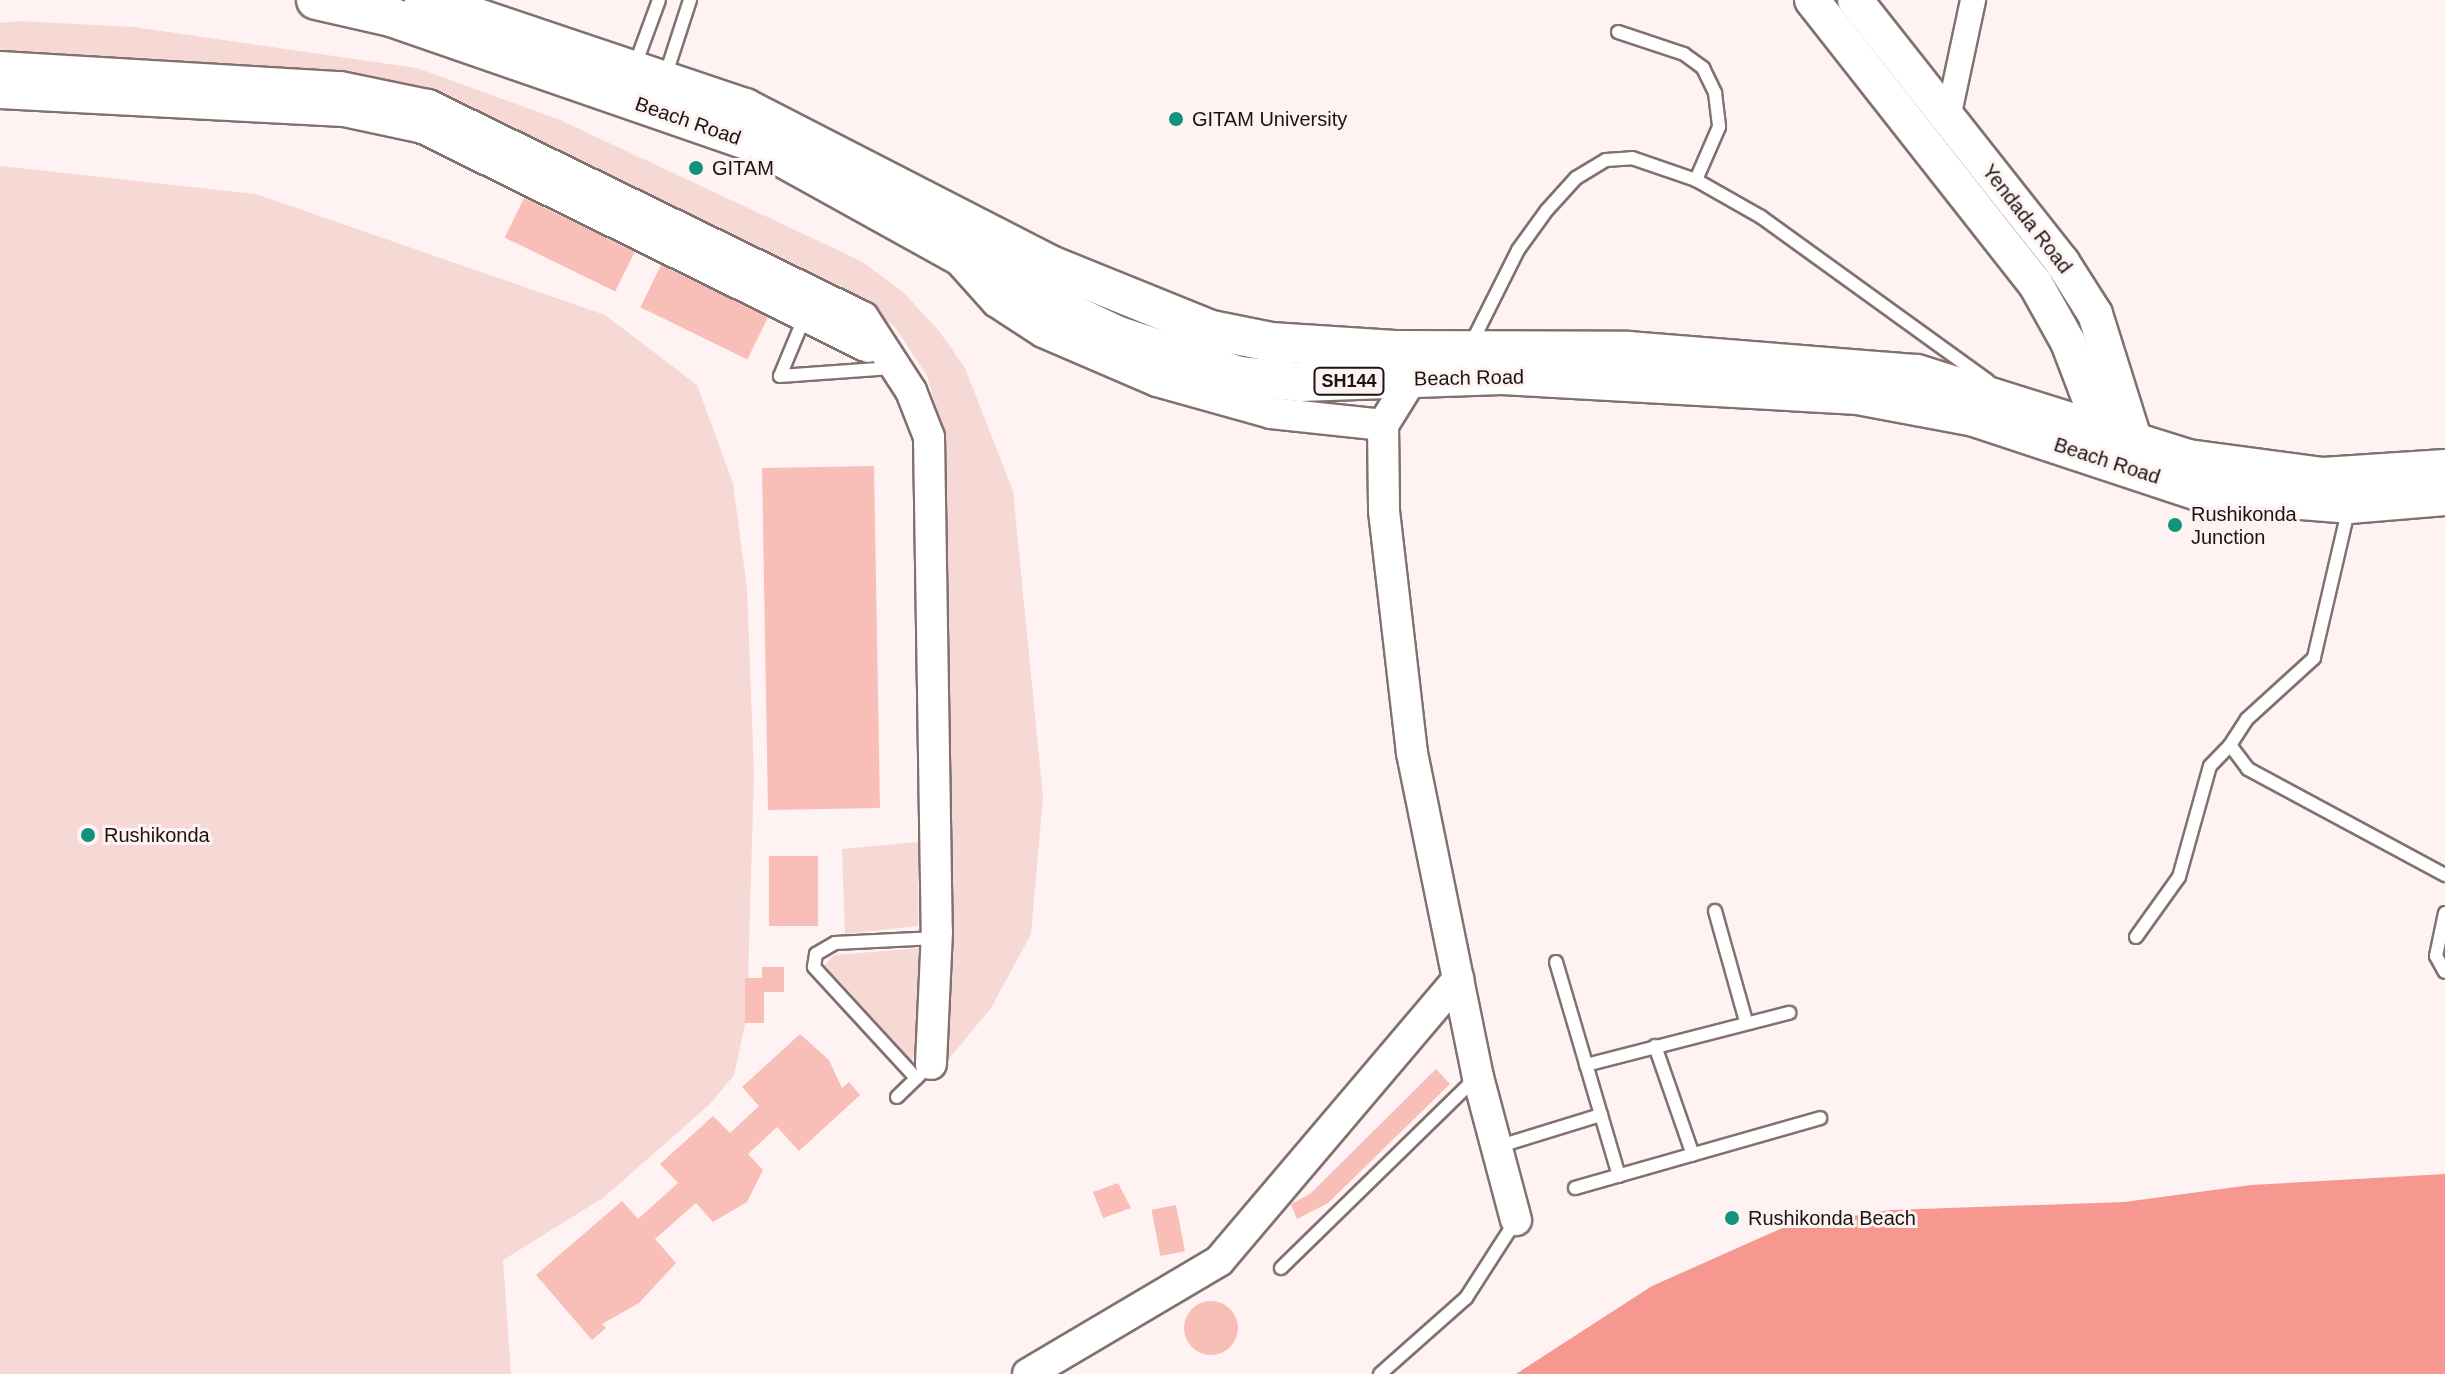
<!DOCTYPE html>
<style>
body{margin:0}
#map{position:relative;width:2445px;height:1374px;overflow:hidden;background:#fef3f2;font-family:Helvetica,sans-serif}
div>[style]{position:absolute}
.green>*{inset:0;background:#f6d8d5}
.water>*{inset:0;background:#f69890}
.building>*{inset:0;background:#f8beb7;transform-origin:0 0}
.round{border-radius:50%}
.roads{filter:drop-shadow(2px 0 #81716f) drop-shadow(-2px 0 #81716f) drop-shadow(0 2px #81716f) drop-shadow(0 -2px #81716f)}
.service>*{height:12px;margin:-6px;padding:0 6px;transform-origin:6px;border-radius:6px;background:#fff}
.minor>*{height:24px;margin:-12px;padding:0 12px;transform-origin:12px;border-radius:12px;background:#fff}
.tertiary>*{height:30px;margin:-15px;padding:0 15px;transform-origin:15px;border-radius:15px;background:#fff}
.secondary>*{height:34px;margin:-17px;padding:0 17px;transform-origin:17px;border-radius:17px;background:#fff}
.primary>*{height:38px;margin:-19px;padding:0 19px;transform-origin:19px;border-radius:19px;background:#fff}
.dots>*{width:22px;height:22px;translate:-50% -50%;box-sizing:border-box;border:4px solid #fef3f2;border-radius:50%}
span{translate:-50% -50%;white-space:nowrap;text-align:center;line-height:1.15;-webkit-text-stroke:6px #fef3f2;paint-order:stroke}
.shield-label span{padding:2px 6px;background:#fef3f2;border:2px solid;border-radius:6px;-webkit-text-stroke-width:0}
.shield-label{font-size:18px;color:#1a1413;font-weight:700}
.poi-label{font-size:20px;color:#1a1413}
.left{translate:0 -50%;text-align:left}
.street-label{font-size:20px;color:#1a1413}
</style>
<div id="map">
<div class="green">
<div style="clip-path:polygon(18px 21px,134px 27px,417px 68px,560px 120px,861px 261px,903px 292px,939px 331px,965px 368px,1013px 491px,1043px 797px,1031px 934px,991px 1008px,947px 1061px,944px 433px,927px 376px,895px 327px,840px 290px,483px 122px,0 60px,0 23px)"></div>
<div style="clip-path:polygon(0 166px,256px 194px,605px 315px,697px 385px,733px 483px,747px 588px,754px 774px,747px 1015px,734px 1075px,709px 1105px,603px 1198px,503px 1260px,511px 1374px,0 1374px)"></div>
<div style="clip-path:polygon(918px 842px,918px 926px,845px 934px,842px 849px)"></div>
<div style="clip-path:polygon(922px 948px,917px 1041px,912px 1061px,825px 965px,834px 955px)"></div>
</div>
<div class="water">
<div style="clip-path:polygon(2445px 1174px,2445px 1374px,1516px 1374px,1652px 1286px,1787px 1226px,1891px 1210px,2124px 1202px,2251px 1185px)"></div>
</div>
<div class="building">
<div style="left:524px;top:198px;width:123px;height:44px;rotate:26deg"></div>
<div style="left:661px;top:265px;width:119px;height:47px;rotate:26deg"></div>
<div style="left:874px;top:466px;width:342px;height:112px;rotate:89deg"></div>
<div style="left:769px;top:856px;width:49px;height:70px"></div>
<div style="clip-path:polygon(762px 967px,784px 967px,784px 992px,764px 992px,764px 1023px,745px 1023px,745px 978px,762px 978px)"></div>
<div style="clip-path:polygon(800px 1034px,829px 1060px,842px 1088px,849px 1082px,860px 1095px,799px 1151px,777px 1127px,748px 1154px,763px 1170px,747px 1202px,713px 1222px,696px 1203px,655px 1239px,676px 1263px,639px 1303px,602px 1324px,606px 1328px,592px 1340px,536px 1275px,622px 1201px,638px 1219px,678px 1183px,660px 1164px,713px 1116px,730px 1133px,759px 1106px,742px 1087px)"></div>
<div style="clip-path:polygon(1436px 1069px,1450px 1084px,1328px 1203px,1297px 1219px,1291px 1204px,1310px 1194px)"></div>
<div style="clip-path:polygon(1118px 1183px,1131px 1208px,1103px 1218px,1093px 1192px)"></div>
<div style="left:1176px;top:1205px;width:47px;height:25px;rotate:79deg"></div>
<div class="round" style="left:1184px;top:1301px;width:54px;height:54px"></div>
</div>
<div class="roads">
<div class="service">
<div style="left:1618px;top:32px;width:70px;rotate:18.4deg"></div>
<div style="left:1684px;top:54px;width:24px;rotate:36deg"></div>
<div style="left:1703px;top:68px;width:28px;rotate:64deg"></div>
<div style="left:1715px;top:93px;width:34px;rotate:83deg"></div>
<div style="left:1719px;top:127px;width:58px;rotate:113.5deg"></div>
<div style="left:634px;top:68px;width:72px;rotate:-69.8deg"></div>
<div style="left:665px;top:77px;width:81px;rotate:-72deg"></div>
<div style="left:805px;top:316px;width:65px;rotate:112.6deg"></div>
<div style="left:780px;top:376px;width:112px;rotate:-4.1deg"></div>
<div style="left:1471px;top:344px;width:105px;rotate:-63.4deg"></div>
<div style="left:1518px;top:250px;width:49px;rotate:-54.1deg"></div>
<div style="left:1547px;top:210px;width:43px;rotate:-47.8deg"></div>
<div style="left:1576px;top:178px;width:35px;rotate:-31deg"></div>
<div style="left:1606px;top:160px;width:26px;rotate:-4deg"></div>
<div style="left:1632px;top:158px;width:68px;rotate:19deg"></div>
<div style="left:1696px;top:180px;width:75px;rotate:29.6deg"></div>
<div style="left:1761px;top:217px;width:280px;rotate:35.8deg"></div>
<div style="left:2349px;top:507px;width:155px;rotate:103.1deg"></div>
<div style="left:2314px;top:658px;width:91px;rotate:137.7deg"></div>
<div style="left:2247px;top:719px;width:31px;rotate:123deg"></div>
<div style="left:2230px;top:745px;width:30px;rotate:53deg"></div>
<div style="left:2248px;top:769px;width:224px;rotate:28.3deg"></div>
<div style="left:1715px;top:911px;width:114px;rotate:74.3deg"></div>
<div style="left:2445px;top:913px;width:44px;rotate:101.8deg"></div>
<div style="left:2436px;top:956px;width:18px;rotate:61deg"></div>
<div style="left:2136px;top:937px;width:74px;rotate:-54.4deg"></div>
<div style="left:2179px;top:877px;width:115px;rotate:-74.4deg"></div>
<div style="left:2210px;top:766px;width:29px;rotate:-46deg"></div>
<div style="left:1556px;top:962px;width:223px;rotate:73.6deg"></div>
<div style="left:1655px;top:1046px;width:115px;rotate:70.8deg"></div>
<div style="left:1586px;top:1065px;width:210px;rotate:-14.4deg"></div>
<div style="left:916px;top:1078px;width:151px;rotate:-132.6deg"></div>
<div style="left:814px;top:967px;width:13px;rotate:-81deg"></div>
<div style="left:816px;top:954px;width:22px;rotate:-30deg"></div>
<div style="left:835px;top:943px;width:101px;rotate:-2.8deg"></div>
<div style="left:897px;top:1097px;width:32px;rotate:-44deg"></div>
<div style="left:1500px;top:1146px;width:106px;rotate:-17.1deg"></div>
<div style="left:1575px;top:1188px;width:255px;rotate:-15.9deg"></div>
<div style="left:1281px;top:1268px;width:271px;rotate:-44.3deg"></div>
<div style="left:1380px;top:1374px;width:115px;rotate:-41.5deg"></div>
<div style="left:1466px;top:1298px;width:93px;rotate:-57.3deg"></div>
</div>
<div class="minor">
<div style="left:1948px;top:118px;width:121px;rotate:-78deg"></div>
</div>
<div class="tertiary">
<div style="left:0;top:67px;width:341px;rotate:3.4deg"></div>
<div style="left:340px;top:87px;width:90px;rotate:11.6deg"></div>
<div style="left:428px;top:105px;width:484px;rotate:26deg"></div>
<div style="left:863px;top:317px;width:88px;rotate:57deg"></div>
<div style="left:911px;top:391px;width:49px;rotate:68.6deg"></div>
<div style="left:929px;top:437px;width:494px;rotate:89.1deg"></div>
<div style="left:937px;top:931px;width:133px;rotate:92.6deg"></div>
<div style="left:0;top:93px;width:344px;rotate:3deg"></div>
<div style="left:344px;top:111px;width:81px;rotate:12.1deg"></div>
<div style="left:423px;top:128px;width:496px;rotate:26.2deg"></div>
<div style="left:962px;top:263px;width:52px;rotate:48.1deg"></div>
<div style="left:997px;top:302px;width:55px;rotate:33.1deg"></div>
<div style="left:1043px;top:332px;width:124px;rotate:23.3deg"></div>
<div style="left:1157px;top:381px;width:118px;rotate:15.7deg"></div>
<div style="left:1271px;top:413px;width:113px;rotate:6.1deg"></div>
<div style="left:1383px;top:425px;width:53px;rotate:-58.1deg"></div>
<div style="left:1383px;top:425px;width:86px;rotate:89.3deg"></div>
<div style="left:1384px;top:511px;width:244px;rotate:83.4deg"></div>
<div style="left:1412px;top:753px;width:331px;rotate:78.5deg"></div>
<div style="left:1478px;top:1077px;width:148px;rotate:75.1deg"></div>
<div style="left:1028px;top:1374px;width:222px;rotate:-30.6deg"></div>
<div style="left:1219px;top:1261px;width:370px;rotate:-49.7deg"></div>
</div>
<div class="secondary">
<div style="left:1812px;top:0;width:360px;rotate:51.8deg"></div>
<div style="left:2035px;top:283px;width:68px;rotate:60.8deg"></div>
<div style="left:2068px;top:342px;width:93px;rotate:69.2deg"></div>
<div style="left:2101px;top:429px;width:26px;rotate:88deg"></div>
<div style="left:1855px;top:0;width:334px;rotate:51.7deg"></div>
<div style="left:2062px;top:262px;width:62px;rotate:57.6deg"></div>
<div style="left:2095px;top:314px;width:134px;rotate:72.6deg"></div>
<div style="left:2135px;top:442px;width:22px;rotate:90deg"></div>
</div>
<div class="primary">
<div style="left:316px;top:0;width:77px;rotate:12.8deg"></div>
<div style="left:391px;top:17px;width:391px;rotate:19.1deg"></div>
<div style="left:760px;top:145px;width:301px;rotate:29deg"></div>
<div style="left:1023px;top:291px;width:103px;rotate:25.3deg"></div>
<div style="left:1116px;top:335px;width:130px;rotate:18.4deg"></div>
<div style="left:1239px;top:376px;width:61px;rotate:5.6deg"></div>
<div style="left:1300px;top:382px;width:202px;rotate:-2deg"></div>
<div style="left:1502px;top:375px;width:357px;rotate:3.2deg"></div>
<div style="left:1858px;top:395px;width:118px;rotate:10.7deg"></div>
<div style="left:1974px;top:417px;width:239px;rotate:18.3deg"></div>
<div style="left:2201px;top:492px;width:148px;rotate:4.6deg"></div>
<div style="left:2349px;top:504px;width:96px;rotate:-4.8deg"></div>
<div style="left:424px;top:0;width:339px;rotate:18.6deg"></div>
<div style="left:745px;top:108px;width:346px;rotate:27.2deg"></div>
<div style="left:1053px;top:266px;width:170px;rotate:22.1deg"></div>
<div style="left:1211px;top:330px;width:61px;rotate:11.3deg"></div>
<div style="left:1271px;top:342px;width:124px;rotate:3.7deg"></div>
<div style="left:1395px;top:350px;width:233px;rotate:0.2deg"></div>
<div style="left:1628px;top:351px;width:290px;rotate:4.6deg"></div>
<div style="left:1917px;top:374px;width:284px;rotate:17.4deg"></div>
<div style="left:2188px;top:459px;width:136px;rotate:7.6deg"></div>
<div style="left:2323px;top:477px;width:122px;rotate:-3.8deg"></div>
</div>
</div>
<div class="dots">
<div style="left:1176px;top:119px;background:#11937c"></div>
<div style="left:696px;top:168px;background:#11937c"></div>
<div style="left:2175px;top:525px;background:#11937c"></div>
<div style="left:88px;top:835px;background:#11937c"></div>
<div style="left:1732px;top:1218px;background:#11937c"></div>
</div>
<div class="shield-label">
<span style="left:1349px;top:381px">SH144</span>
</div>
<div class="poi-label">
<span class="left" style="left:1192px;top:119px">GITAM University</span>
<span class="left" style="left:712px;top:168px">GITAM</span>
<span class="left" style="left:2191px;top:526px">Rushikonda<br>Junction</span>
<span class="left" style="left:104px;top:835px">Rushikonda</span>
<span class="left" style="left:1748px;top:1218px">Rushikonda Beach</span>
</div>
<div class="street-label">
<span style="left:688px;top:121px;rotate:19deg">Beach Road</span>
<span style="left:2027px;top:219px;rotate:52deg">Yendada Road</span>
<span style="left:1469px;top:378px;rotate:-1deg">Beach Road</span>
<span style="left:2107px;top:461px;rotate:18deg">Beach Road</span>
</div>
</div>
